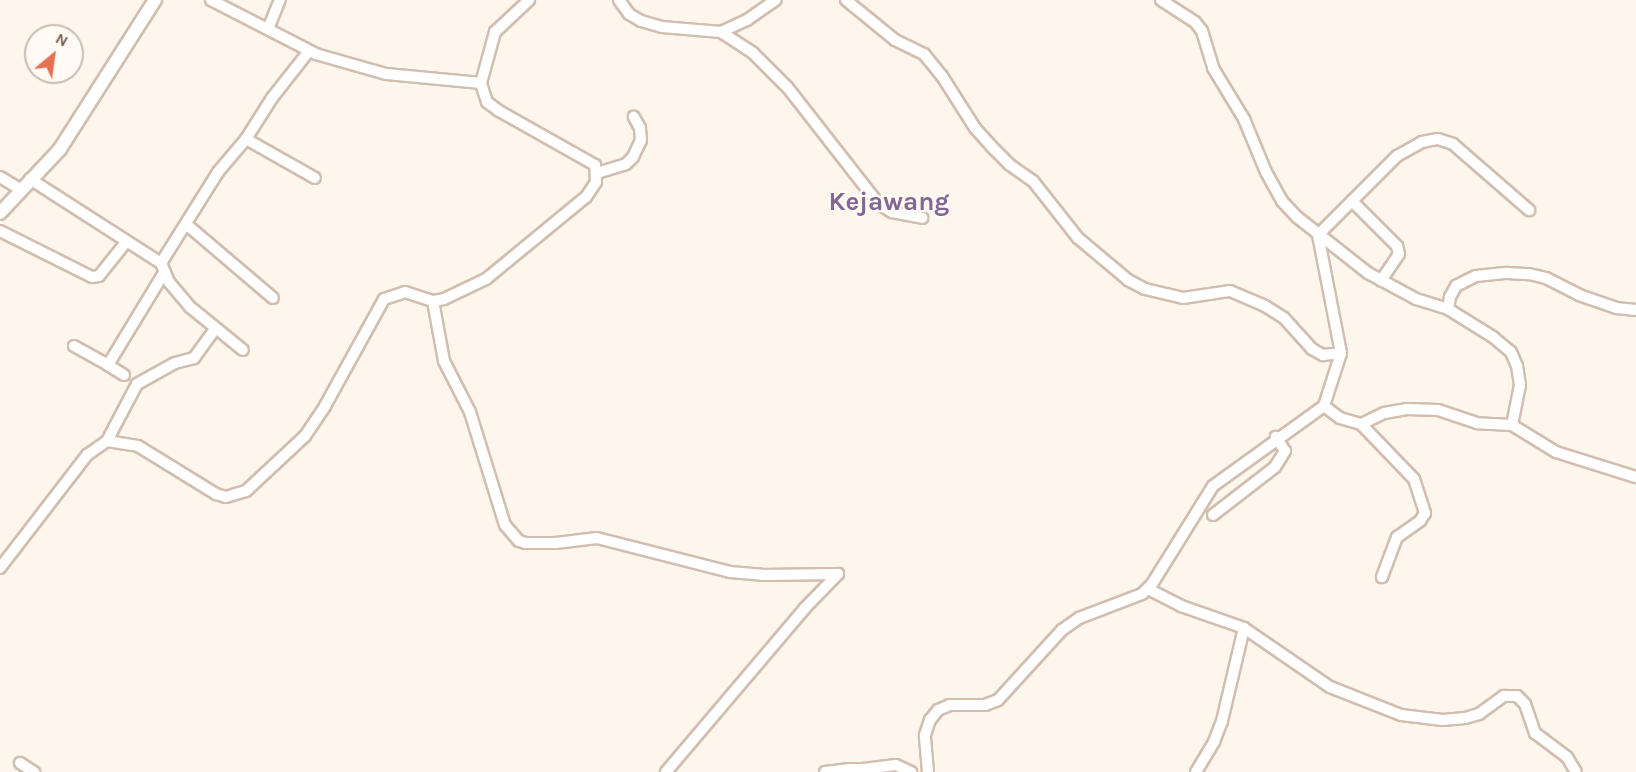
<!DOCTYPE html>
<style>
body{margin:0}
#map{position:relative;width:1636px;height:772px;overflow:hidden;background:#fdf6ec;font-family:Karla,sans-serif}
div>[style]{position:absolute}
.roads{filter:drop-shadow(2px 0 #d1beb0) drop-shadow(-2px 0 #d1beb0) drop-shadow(0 2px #d1beb0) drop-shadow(0 -2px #d1beb0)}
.minor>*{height:10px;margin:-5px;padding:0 5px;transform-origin:5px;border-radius:5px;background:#fff}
.tertiary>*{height:12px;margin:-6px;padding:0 6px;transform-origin:6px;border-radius:6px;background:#fff}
span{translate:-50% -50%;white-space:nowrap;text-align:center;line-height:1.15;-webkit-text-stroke:4.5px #fffaf3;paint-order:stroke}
.quarter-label{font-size:26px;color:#846695;font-weight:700}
.north{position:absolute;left:24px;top:24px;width:60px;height:60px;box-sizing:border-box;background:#fffaf3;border:2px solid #cabbb1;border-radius:50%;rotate:29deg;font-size:16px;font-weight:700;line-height:24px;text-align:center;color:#7a5c4d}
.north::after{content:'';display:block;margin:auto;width:21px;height:27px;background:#e76f51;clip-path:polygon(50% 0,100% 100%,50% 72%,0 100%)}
</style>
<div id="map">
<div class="roads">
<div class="minor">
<div style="left:619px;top:0;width:17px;rotate:54deg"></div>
<div style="left:629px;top:14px;width:14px;rotate:30deg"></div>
<div style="left:641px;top:21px;width:22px;rotate:16deg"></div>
<div style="left:662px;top:27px;width:59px;rotate:4.8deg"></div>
<div style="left:721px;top:32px;width:29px;rotate:-25deg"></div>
<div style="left:747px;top:20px;width:35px;rotate:-35deg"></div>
<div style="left:846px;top:0;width:63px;rotate:39.2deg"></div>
<div style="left:895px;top:40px;width:32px;rotate:26deg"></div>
<div style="left:924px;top:54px;width:28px;rotate:51deg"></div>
<div style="left:942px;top:76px;width:62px;rotate:57.6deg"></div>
<div style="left:975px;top:128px;width:24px;rotate:48deg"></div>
<div style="left:991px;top:146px;width:27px;rotate:45deg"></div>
<div style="left:1010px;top:165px;width:28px;rotate:35deg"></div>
<div style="left:1033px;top:181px;width:73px;rotate:51.7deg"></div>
<div style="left:1078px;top:238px;width:65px;rotate:40deg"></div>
<div style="left:1128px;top:280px;width:19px;rotate:28deg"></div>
<div style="left:1145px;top:289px;width:39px;rotate:13deg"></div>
<div style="left:1183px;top:298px;width:48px;rotate:-8.5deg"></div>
<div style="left:1230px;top:291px;width:38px;rotate:23deg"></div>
<div style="left:1265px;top:306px;width:22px;rotate:32deg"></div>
<div style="left:1284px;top:318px;width:42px;rotate:47.9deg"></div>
<div style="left:1312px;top:349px;width:13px;rotate:29deg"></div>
<div style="left:1323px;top:355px;width:18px;rotate:-6deg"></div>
<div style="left:1161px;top:0;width:40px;rotate:32.9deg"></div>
<div style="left:1195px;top:22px;width:11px;rotate:52deg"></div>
<div style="left:1202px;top:31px;width:39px;rotate:73deg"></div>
<div style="left:1213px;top:68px;width:60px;rotate:58.7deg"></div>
<div style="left:1244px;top:119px;width:57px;rotate:67.5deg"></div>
<div style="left:1266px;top:172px;width:33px;rotate:61deg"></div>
<div style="left:1282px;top:201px;width:22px;rotate:47deg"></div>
<div style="left:1297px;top:217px;width:90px;rotate:38.3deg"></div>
<div style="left:1368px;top:273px;width:55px;rotate:28.4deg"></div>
<div style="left:1416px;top:299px;width:34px;rotate:17deg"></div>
<div style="left:1448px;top:309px;width:53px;rotate:31.9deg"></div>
<div style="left:1493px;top:337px;width:23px;rotate:40deg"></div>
<div style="left:1511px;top:352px;width:15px;rotate:67deg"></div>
<div style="left:1517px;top:366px;width:19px;rotate:81deg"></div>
<div style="left:1520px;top:385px;width:41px;rotate:101.3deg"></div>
<div style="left:1512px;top:425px;width:35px;rotate:-177deg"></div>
<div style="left:1477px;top:423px;width:41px;rotate:-161.6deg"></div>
<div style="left:1438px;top:410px;width:31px;rotate:-178deg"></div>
<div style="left:1407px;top:409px;width:23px;rotate:170deg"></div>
<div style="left:1384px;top:413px;width:25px;rotate:154deg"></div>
<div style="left:1361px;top:424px;width:22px;rotate:-164deg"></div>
<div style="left:1340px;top:418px;width:20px;rotate:-143deg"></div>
<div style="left:268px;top:29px;width:31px;rotate:-68deg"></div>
<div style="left:721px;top:32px;width:38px;rotate:33deg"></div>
<div style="left:753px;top:53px;width:49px;rotate:45deg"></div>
<div style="left:788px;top:88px;width:146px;rotate:52deg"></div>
<div style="left:878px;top:203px;width:17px;rotate:33deg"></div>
<div style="left:892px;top:212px;width:31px;rotate:11deg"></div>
<div style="left:309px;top:51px;width:60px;rotate:128.2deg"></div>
<div style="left:272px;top:98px;width:49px;rotate:122.4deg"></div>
<div style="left:246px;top:139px;width:79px;rotate:29.5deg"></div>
<div style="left:481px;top:83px;width:53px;rotate:-74.6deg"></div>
<div style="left:495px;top:32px;width:47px;rotate:-43.3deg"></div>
<div style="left:597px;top:173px;width:30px;rotate:-17deg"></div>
<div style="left:626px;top:164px;width:10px;rotate:-45deg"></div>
<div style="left:633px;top:157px;width:19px;rotate:-65deg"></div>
<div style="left:641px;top:140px;width:12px;rotate:-95deg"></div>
<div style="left:640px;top:128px;width:13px;rotate:-119deg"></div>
<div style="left:0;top:177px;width:23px;rotate:31deg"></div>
<div style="left:30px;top:179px;width:156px;rotate:32.7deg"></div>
<div style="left:161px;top:263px;width:21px;rotate:67deg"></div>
<div style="left:169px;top:282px;width:33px;rotate:50deg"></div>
<div style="left:190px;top:307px;width:68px;rotate:39.1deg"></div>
<div style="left:1352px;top:201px;width:64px;rotate:45deg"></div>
<div style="left:1397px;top:246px;width:8px;rotate:76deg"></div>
<div style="left:1399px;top:254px;width:32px;rotate:124deg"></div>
<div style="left:186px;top:224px;width:114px;rotate:40.4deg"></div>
<div style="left:0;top:231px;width:103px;rotate:26.6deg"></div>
<div style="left:92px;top:277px;width:7px;rotate:-8deg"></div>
<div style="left:99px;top:276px;width:43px;rotate:-51.5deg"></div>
<div style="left:161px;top:263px;width:107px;rotate:-57.9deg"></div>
<div style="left:218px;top:172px;width:43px;rotate:-49.7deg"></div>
<div style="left:433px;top:301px;width:61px;rotate:79.6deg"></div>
<div style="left:444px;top:361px;width:57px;rotate:63deg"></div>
<div style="left:470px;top:412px;width:118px;rotate:72.8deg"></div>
<div style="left:505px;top:525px;width:21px;rotate:49deg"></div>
<div style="left:519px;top:541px;width:6px;rotate:18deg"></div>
<div style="left:525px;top:543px;width:31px"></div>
<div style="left:556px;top:543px;width:41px;rotate:-7deg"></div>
<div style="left:597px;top:538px;width:137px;rotate:14.3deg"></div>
<div style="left:730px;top:572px;width:32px;rotate:5deg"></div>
<div style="left:762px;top:575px;width:76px;rotate:-0.8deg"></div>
<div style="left:1448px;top:309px;width:12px;rotate:-81deg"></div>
<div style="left:1450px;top:297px;width:13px;rotate:-61deg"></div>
<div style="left:1456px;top:286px;width:22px;rotate:-27deg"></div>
<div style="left:1476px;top:276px;width:31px;rotate:-6deg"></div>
<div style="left:1507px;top:273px;width:22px;rotate:3deg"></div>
<div style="left:1529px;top:274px;width:17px;rotate:13deg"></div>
<div style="left:1546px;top:278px;width:37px;rotate:27deg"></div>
<div style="left:1579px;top:295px;width:39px;rotate:19deg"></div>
<div style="left:1616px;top:308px;width:20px;rotate:6deg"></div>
<div style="left:74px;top:346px;width:39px;rotate:29deg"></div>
<div style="left:124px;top:375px;width:19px;rotate:-148deg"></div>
<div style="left:108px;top:365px;width:108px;rotate:-58.7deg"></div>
<div style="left:1361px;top:424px;width:76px;rotate:46.1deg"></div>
<div style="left:1414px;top:479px;width:36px;rotate:72deg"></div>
<div style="left:1425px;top:513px;width:9px;rotate:122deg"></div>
<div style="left:1420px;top:521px;width:28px;rotate:145deg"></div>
<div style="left:1397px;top:537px;width:43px;rotate:110.6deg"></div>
<div style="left:1512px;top:425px;width:52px;rotate:31.5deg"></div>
<div style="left:1556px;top:452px;width:84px;rotate:17.4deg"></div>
<div style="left:107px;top:441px;width:31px;rotate:9deg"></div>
<div style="left:138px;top:446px;width:92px;rotate:31.6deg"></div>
<div style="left:216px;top:494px;width:10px;rotate:17deg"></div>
<div style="left:226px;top:497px;width:21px;rotate:-17deg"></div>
<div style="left:246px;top:491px;width:81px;rotate:-43deg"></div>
<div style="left:305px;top:436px;width:36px;rotate:-56deg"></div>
<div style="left:325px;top:406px;width:122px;rotate:-61.1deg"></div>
<div style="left:384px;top:299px;width:22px;rotate:-18deg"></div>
<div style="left:405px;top:292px;width:29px;rotate:18deg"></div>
<div style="left:433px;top:301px;width:11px;rotate:-10deg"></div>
<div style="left:444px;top:299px;width:47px;rotate:-25.5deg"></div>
<div style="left:486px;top:279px;width:129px;rotate:-39.4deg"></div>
<div style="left:586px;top:197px;width:18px;rotate:-56deg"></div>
<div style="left:596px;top:182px;width:17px;rotate:-93deg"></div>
<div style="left:595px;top:165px;width:110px;rotate:-150.6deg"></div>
<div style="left:499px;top:111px;width:15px;rotate:-143deg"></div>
<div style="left:487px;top:102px;width:20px;rotate:-108deg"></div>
<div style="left:481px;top:83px;width:95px;rotate:-174.6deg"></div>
<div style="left:386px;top:74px;width:73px;rotate:-164.1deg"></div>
<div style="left:316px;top:54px;width:118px;rotate:-152.8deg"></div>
<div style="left:1213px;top:515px;width:78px;rotate:-37.7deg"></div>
<div style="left:1275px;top:467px;width:19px;rotate:-58deg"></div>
<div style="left:1285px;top:451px;width:17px;rotate:-123deg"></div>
<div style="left:0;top:568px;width:143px;rotate:-52.4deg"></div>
<div style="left:87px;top:455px;width:24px;rotate:-35deg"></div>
<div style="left:107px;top:441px;width:64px;rotate:-62.2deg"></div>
<div style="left:137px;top:384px;width:43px;rotate:-28.9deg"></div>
<div style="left:175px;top:363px;width:20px;rotate:-15deg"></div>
<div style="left:194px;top:358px;width:36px;rotate:-54deg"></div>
<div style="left:1148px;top:589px;width:37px;rotate:27deg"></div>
<div style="left:1181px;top:606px;width:67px;rotate:19.2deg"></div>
<div style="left:1244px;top:628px;width:96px;rotate:103.3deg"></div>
<div style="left:1222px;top:721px;width:22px;rotate:111deg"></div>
<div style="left:1214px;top:742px;width:35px;rotate:121deg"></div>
<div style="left:1244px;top:628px;width:104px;rotate:34.5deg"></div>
<div style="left:1330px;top:687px;width:76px;rotate:21.5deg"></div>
<div style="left:1401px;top:715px;width:42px;rotate:6.8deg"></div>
<div style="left:1443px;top:720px;width:22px;rotate:-5deg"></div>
<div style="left:1465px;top:718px;width:15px;rotate:-16deg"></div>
<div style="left:1479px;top:714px;width:31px;rotate:-36deg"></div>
<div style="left:1504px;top:696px;width:13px"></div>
<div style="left:1517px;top:696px;width:11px;rotate:45deg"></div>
<div style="left:1525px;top:704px;width:31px;rotate:71deg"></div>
<div style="left:1535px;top:733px;width:40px;rotate:37deg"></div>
<div style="left:1567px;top:757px;width:17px;rotate:59deg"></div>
<div style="left:20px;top:763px;width:17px;rotate:33deg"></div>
<div style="left:863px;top:769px;width:33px;rotate:-7deg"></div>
<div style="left:896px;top:765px;width:17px;rotate:25deg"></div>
<div style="left:666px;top:772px;width:214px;rotate:-49.7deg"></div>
<div style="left:804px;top:609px;width:49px;rotate:-45.8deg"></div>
<div style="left:825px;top:772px;width:25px;rotate:-7deg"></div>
<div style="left:850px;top:769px;width:13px"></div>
<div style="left:863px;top:769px;width:3px;rotate:72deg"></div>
<div style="left:928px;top:772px;width:37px;rotate:-95deg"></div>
<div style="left:925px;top:735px;width:16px;rotate:-72deg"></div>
<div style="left:930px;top:720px;width:13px;rotate:-51deg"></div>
<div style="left:938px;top:710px;width:13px;rotate:-23deg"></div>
<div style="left:950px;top:705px;width:35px"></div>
<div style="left:985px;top:705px;width:14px;rotate:-21deg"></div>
<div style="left:998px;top:700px;width:95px;rotate:-47.6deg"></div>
<div style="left:1062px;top:630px;width:21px;rotate:-35deg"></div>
<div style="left:1079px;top:618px;width:67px;rotate:-20.9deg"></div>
<div style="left:1142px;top:594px;width:14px;rotate:-45deg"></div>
<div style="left:1152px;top:584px;width:115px;rotate:-58.1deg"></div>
<div style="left:1213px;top:486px;width:137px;rotate:-35.8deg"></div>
<div style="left:1324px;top:406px;width:56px;rotate:-72.2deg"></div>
<div style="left:1341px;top:353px;width:120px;rotate:-101deg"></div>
<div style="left:1318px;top:235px;width:112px;rotate:-45deg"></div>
<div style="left:1397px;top:156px;width:29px;rotate:-29deg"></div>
<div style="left:1422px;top:142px;width:16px;rotate:-11deg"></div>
<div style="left:1438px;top:139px;width:16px;rotate:18deg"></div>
<div style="left:1453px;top:144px;width:101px;rotate:41deg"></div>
</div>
<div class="tertiary">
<div style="left:0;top:213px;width:88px;rotate:-46.8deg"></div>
<div style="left:60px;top:149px;width:177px;rotate:-57.5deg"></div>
</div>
</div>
<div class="quarter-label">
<span style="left:889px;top:202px">Kejawang</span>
</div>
<div class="north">N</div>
</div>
